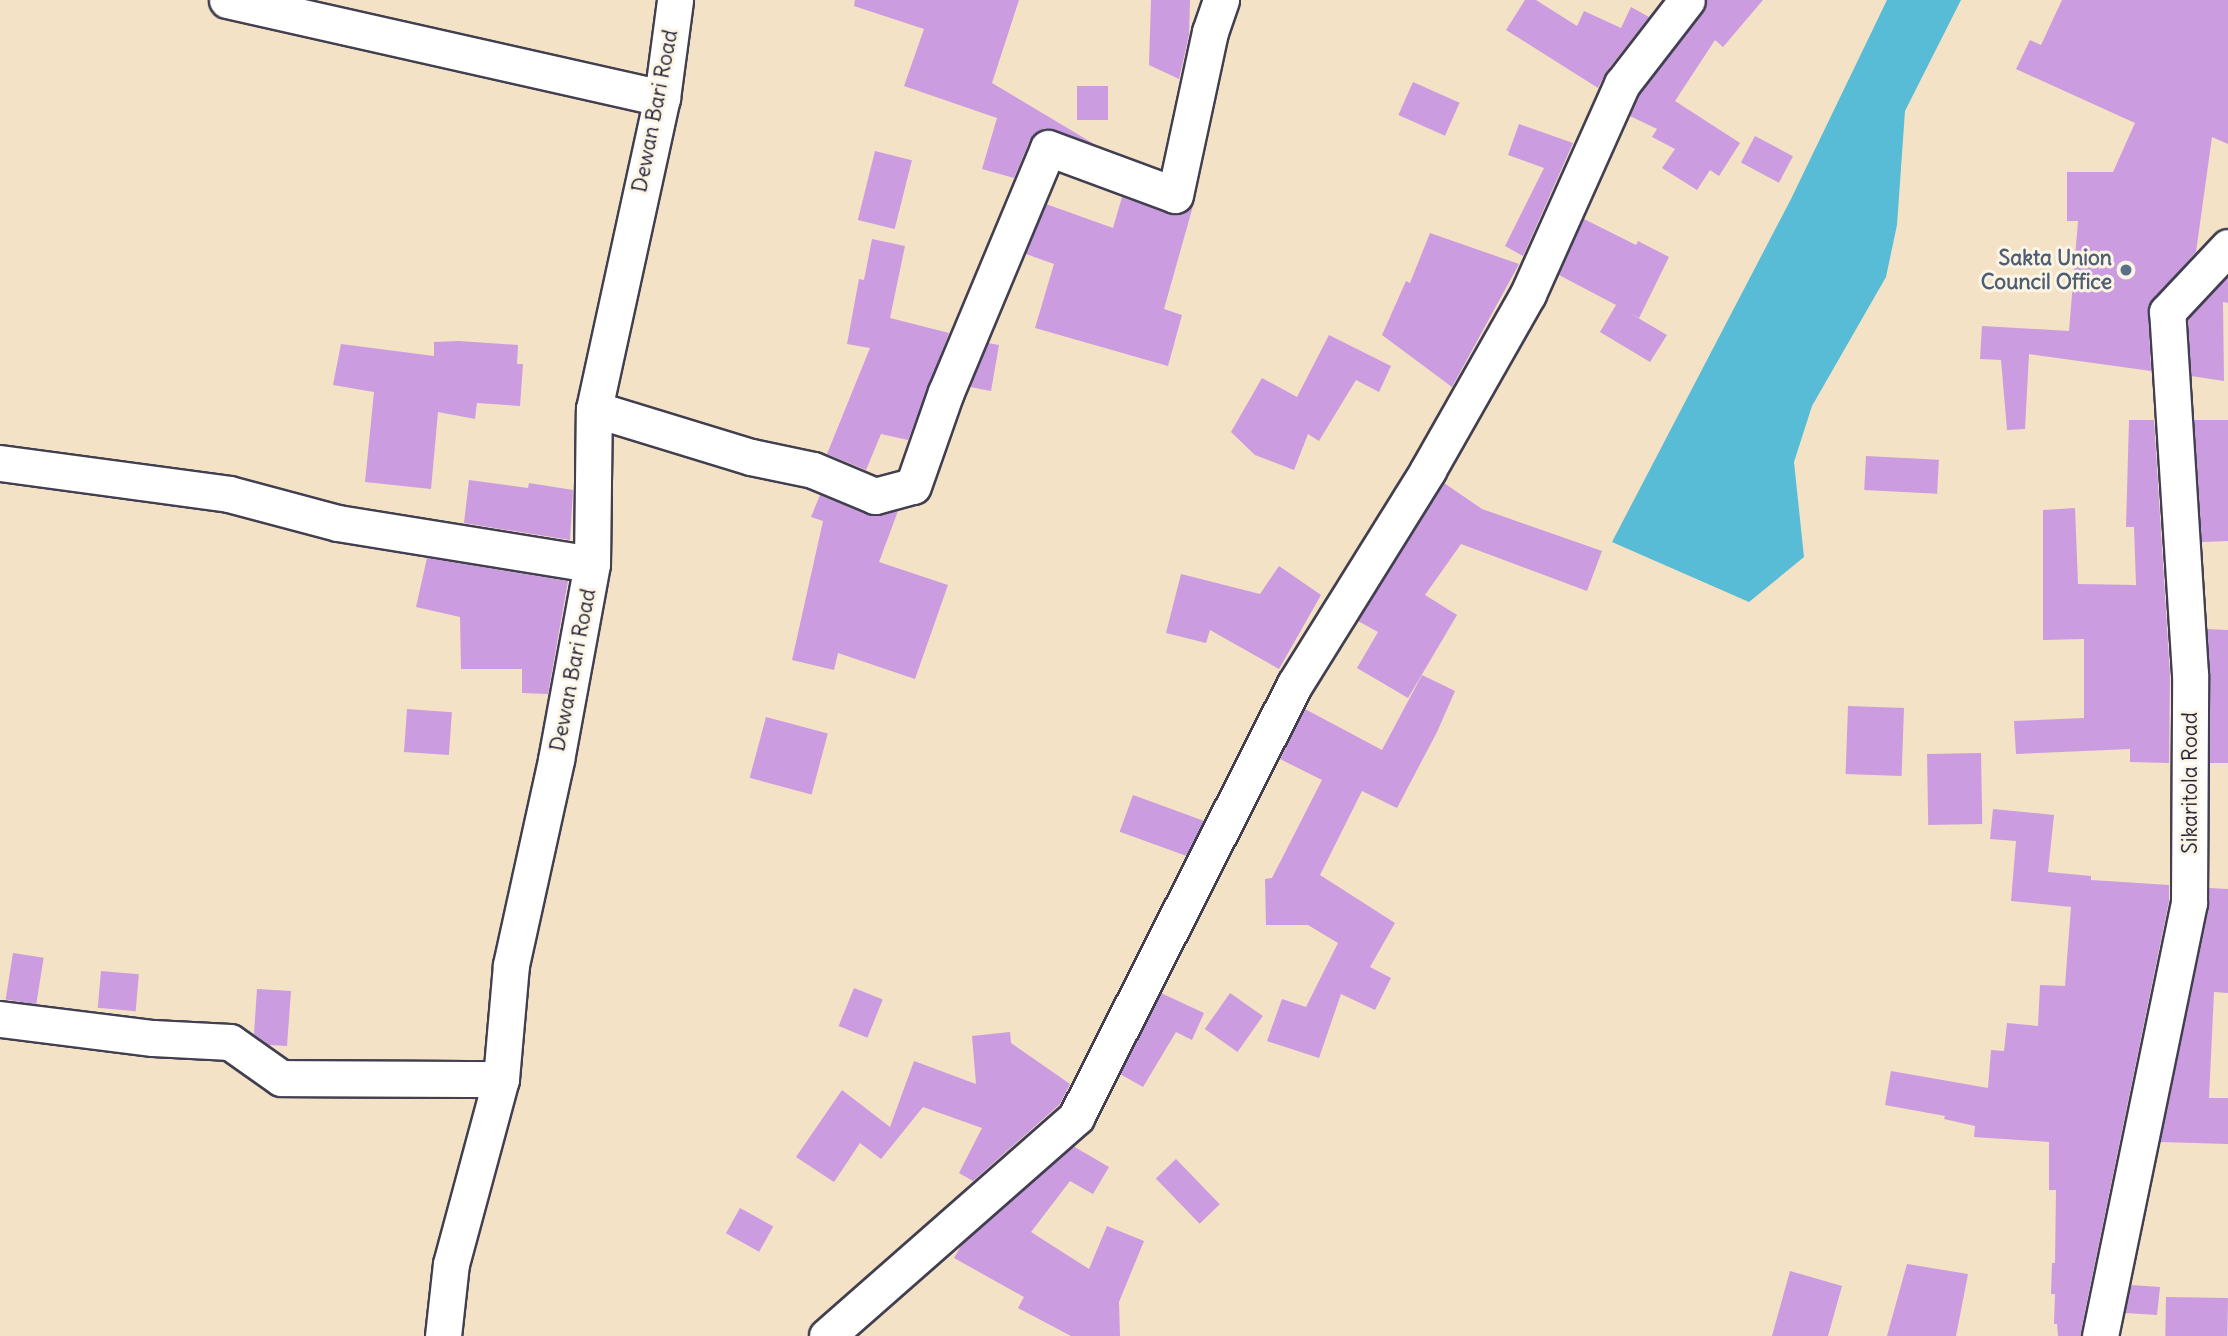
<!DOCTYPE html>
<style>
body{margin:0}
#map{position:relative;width:2228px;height:1336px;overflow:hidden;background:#f3e2c5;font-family:Delius,sans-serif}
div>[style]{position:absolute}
.water>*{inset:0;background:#59bcd7}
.building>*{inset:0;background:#cb9ce0;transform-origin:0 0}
.roads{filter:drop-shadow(2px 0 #413f50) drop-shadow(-2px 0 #413f50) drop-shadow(0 2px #413f50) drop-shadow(0 -2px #413f50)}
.street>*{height:35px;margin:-17.5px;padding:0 17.5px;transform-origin:17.5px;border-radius:17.5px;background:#fff}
.dots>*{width:19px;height:19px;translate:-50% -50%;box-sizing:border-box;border:4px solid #fcf5e5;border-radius:50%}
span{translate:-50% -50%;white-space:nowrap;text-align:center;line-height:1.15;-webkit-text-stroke:6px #fcf5e5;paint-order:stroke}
.street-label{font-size:21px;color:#22223b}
.service-label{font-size:21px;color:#4e5e75;font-weight:700}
.right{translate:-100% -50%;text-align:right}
</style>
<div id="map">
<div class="water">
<div style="clip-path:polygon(1887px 0,1961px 0,1905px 111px,1897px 225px,1886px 277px,1812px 406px,1794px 462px,1804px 557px,1749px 602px,1612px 542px,1791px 199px)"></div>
</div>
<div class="building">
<div style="clip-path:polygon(855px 0,1019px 0,992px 83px,1094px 144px,1044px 128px,1030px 140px,1014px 178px,982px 169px,997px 118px,904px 86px,924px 29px,854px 6px)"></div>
<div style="clip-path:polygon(1151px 0,1190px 0,1189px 35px,1179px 79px,1149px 65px)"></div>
<div style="clip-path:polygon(1525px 0,1536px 0,1577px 26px,1584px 11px,1621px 28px,1631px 7px,1649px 17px,1606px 72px,1598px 88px,1506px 30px)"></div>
<div style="clip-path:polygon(1707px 0,1763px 0,1723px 47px,1715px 40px,1675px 101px,1740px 143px,1719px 176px,1710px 170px,1697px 190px,1662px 168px,1675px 149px,1652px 137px,1657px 129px,1630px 116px,1639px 94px,1703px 12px)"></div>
<div style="clip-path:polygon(2062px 0,2228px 0,2228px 144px,2212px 137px,2196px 252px,2148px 306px,2151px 371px,2029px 354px,2025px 429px,2007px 430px,2001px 360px,1980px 359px,1982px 326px,2069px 331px,2078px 221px,2067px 221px,2067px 172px,2113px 172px,2135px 123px,2016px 69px,2030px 40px,2041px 45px)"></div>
<div style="left:1413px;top:82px;width:51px;height:36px;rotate:24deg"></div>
<div style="left:1077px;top:86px;width:31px;height:34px"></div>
<div style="clip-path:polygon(1519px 124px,1573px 143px,1523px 256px,1505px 246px,1544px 168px,1508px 155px)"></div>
<div style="left:1755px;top:136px;width:43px;height:30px;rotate:28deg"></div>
<div style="left:875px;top:151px;width:38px;height:71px;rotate:14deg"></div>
<div style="clip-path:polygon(1122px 197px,1169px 214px,1180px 214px,1193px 206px,1164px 309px,1182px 315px,1168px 366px,1035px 328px,1054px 264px,1026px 254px,1046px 204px,1113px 228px)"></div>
<div style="clip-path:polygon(1584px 219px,1636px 245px,1638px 241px,1669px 257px,1639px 318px,1628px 312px,1667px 335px,1650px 362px,1600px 332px,1616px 305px,1559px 275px)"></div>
<div style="clip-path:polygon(1430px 233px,1519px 264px,1452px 387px,1382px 335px,1406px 281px,1410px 283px)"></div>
<div style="clip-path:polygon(872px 239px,905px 246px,890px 318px,949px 333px,908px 440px,881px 434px,866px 470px,827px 454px,870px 348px,847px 344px,859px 279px,864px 280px)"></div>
<div style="clip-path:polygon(2228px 276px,2228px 303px,2223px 302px,2224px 381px,2191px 376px,2188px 319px)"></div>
<div style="clip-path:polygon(1329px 335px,1391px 366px,1379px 392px,1356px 380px,1319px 441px,1308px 434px,1294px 470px,1255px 455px,1231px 432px,1262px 378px,1297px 397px)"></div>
<div style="clip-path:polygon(459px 341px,518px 345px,517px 364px,523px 364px,520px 406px,477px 403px,475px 419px,438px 412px,431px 489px,365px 482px,374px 392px,333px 385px,341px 344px,434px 356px,434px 342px)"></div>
<div style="clip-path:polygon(988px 343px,999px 345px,991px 391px,970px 387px)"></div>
<div style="clip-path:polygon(2129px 420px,2154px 420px,2170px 675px,2169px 763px,2130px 762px,2130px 749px,2016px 754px,2014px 721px,2084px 718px,2084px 639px,2043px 640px,2043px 510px,2075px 508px,2078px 584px,2136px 585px,2134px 527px,2126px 527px)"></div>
<div style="clip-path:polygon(2194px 420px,2228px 420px,2228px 541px,2202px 542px)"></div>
<div style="left:1866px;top:456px;width:73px;height:34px;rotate:3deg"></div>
<div style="clip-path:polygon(469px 480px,528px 488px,529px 483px,573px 490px,570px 540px,464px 523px)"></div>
<div style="clip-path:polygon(1444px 483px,1482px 509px,1602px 551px,1587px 591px,1461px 544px,1425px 595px,1457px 615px,1408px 698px,1357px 668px,1378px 632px,1358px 621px)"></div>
<div style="clip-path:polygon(820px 495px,868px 515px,898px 511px,879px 562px,948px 585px,915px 679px,838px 653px,834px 670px,792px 660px,823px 521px,811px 517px)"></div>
<div style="clip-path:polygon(427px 558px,568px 581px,548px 694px,522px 693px,522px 669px,461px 669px,460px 617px,416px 607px)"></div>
<div style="clip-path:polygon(1279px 566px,1321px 595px,1279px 669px,1210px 630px,1206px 643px,1166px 633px,1181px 574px,1260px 594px)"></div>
<div style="clip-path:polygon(2207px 629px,2228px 630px,2228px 763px,2210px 763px)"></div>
<div style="clip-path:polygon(1422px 675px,1455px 691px,1437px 732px,1397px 808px,1362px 791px,1320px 875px,1395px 923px,1370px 967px,1391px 978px,1375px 1010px,1341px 994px,1319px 1058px,1267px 1041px,1282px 999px,1306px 1007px,1338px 943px,1308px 925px,1266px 925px,1265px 879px,1272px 878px,1322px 780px,1280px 759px,1305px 709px,1382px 750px)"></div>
<div style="left:1848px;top:706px;width:56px;height:68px;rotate:2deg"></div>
<div style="left:407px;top:709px;width:45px;height:43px;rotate:4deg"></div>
<div style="left:766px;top:717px;width:64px;height:63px;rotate:15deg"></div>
<div style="left:1981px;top:753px;width:71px;height:54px;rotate:89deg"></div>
<div style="left:1133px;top:795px;width:75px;height:39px;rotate:20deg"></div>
<div style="clip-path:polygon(1993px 809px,2054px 815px,2048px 872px,2091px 876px,2091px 880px,2169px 885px,2169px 901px,2080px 1336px,2058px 1336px,2057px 1324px,2054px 1324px,2055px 1294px,2051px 1294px,2052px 1263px,2055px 1263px,2056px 1190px,2049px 1190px,2049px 1142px,1974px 1137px,1975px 1126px,1944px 1119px,1945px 1116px,1885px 1105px,1891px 1071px,1988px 1088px,1991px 1050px,2004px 1051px,2007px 1023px,2038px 1026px,2040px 985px,2065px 986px,2071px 907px,2011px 901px,2016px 841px,1990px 839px)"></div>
<div style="clip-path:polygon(2209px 888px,2228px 889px,2228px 993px,2214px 992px,2209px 1098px,2228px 1098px,2228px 1144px,2160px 1142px,2209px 907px)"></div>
<div style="left:13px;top:953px;width:31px;height:47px;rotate:9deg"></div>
<div style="left:101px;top:971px;width:38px;height:37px;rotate:5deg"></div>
<div style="left:854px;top:988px;width:31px;height:41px;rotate:22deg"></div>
<div style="clip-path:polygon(257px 989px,291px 991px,287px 1046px,269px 1045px,254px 1034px)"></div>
<div style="clip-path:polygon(1161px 993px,1204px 1013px,1192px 1040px,1176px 1032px,1143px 1087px,1120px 1074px)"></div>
<div style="left:1230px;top:993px;width:40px;height:44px;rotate:35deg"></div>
<div style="clip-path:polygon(1010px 1032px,1011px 1043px,1070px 1084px,1060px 1104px,973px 1181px,959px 1173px,982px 1128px,923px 1107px,881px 1159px,860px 1143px,834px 1182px,796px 1157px,842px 1090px,890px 1127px,914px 1061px,976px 1084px,972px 1036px)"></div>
<div style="clip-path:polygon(1073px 1146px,1109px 1167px,1093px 1194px,1070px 1181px,1031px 1232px,1089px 1269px,1107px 1226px,1144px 1241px,1119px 1302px,1120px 1336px,1071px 1336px,1018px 1308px,1024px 1297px,954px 1258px,962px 1244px)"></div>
<div style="left:1176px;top:1159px;width:63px;height:28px;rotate:46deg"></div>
<div style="left:740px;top:1208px;width:38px;height:29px;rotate:29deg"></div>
<div style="clip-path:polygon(1907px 1264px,1968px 1274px,1956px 1336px,1887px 1336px)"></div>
<div style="clip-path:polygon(1790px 1271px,1842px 1286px,1828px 1336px,1772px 1336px)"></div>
<div style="clip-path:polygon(2131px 1285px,2160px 1287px,2157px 1315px,2125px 1313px)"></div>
<div style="left:2166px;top:1297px;width:62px;height:39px;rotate:1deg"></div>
</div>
<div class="roads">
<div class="street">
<div style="left:227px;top:0;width:446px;rotate:12.7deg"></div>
<div style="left:594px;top:409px;width:164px;rotate:17deg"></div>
<div style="left:751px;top:457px;width:63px;rotate:11.8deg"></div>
<div style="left:813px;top:470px;width:67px;rotate:22.8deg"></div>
<div style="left:875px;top:496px;width:39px;rotate:-15deg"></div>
<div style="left:913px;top:486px;width:100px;rotate:-70.7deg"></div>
<div style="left:946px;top:392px;width:264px;rotate:-67.3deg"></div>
<div style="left:1048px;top:148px;width:135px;rotate:20.3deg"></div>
<div style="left:1175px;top:195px;width:167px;rotate:-77.9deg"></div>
<div style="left:1210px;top:32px;width:34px;rotate:-71deg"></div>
<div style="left:0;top:463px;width:231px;rotate:7.7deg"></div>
<div style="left:229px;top:494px;width:113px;rotate:14.9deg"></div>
<div style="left:338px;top:523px;width:257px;rotate:9.2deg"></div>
<div style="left:0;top:1019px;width:154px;rotate:7.1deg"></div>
<div style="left:153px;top:1038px;width:77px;rotate:3deg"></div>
<div style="left:230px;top:1042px;width:62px;rotate:35.2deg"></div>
<div style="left:281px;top:1078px;width:220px;rotate:0.3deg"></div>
<div style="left:443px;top:1336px;width:72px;rotate:-83.7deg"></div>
<div style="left:451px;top:1264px;width:192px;rotate:-74.9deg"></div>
<div style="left:501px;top:1079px;width:114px;rotate:-85deg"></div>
<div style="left:511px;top:965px;width:210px;rotate:-77.6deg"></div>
<div style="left:556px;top:760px;width:199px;rotate:-79.6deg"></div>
<div style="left:592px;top:564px;width:155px;rotate:-89.3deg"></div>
<div style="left:594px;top:409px;width:318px;rotate:-77.7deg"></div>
<div style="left:662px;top:98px;width:99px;rotate:-82.4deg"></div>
<div style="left:827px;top:1336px;width:332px;rotate:-41.3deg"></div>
<div style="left:1076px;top:1117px;width:485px;rotate:-63.2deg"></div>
<div style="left:1295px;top:684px;width:252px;rotate:-58.1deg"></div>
<div style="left:1428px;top:470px;width:202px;rotate:-60.4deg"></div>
<div style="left:1528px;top:294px;width:230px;rotate:-65.9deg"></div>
<div style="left:1622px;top:84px;width:106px;rotate:-52.3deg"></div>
<div style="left:2100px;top:1336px;width:442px;rotate:-78.4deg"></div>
<div style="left:2189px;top:903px;width:229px;rotate:-89.7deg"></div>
<div style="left:2190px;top:674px;width:363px;rotate:-93.6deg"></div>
<div style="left:2167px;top:312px;width:89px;rotate:-46.8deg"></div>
</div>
</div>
<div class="dots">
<div style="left:2126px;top:270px;background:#5c6f8a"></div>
</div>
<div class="street-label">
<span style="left:655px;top:111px;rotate:-79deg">Dewan Bari Road</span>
<span style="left:573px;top:670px;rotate:-79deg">Dewan Bari Road</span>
<span style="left:2190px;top:783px;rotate:-90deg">Sikaritola Road</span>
</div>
<div class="service-label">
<span class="right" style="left:2112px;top:270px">Sakta Union<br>Council Office</span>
</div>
</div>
